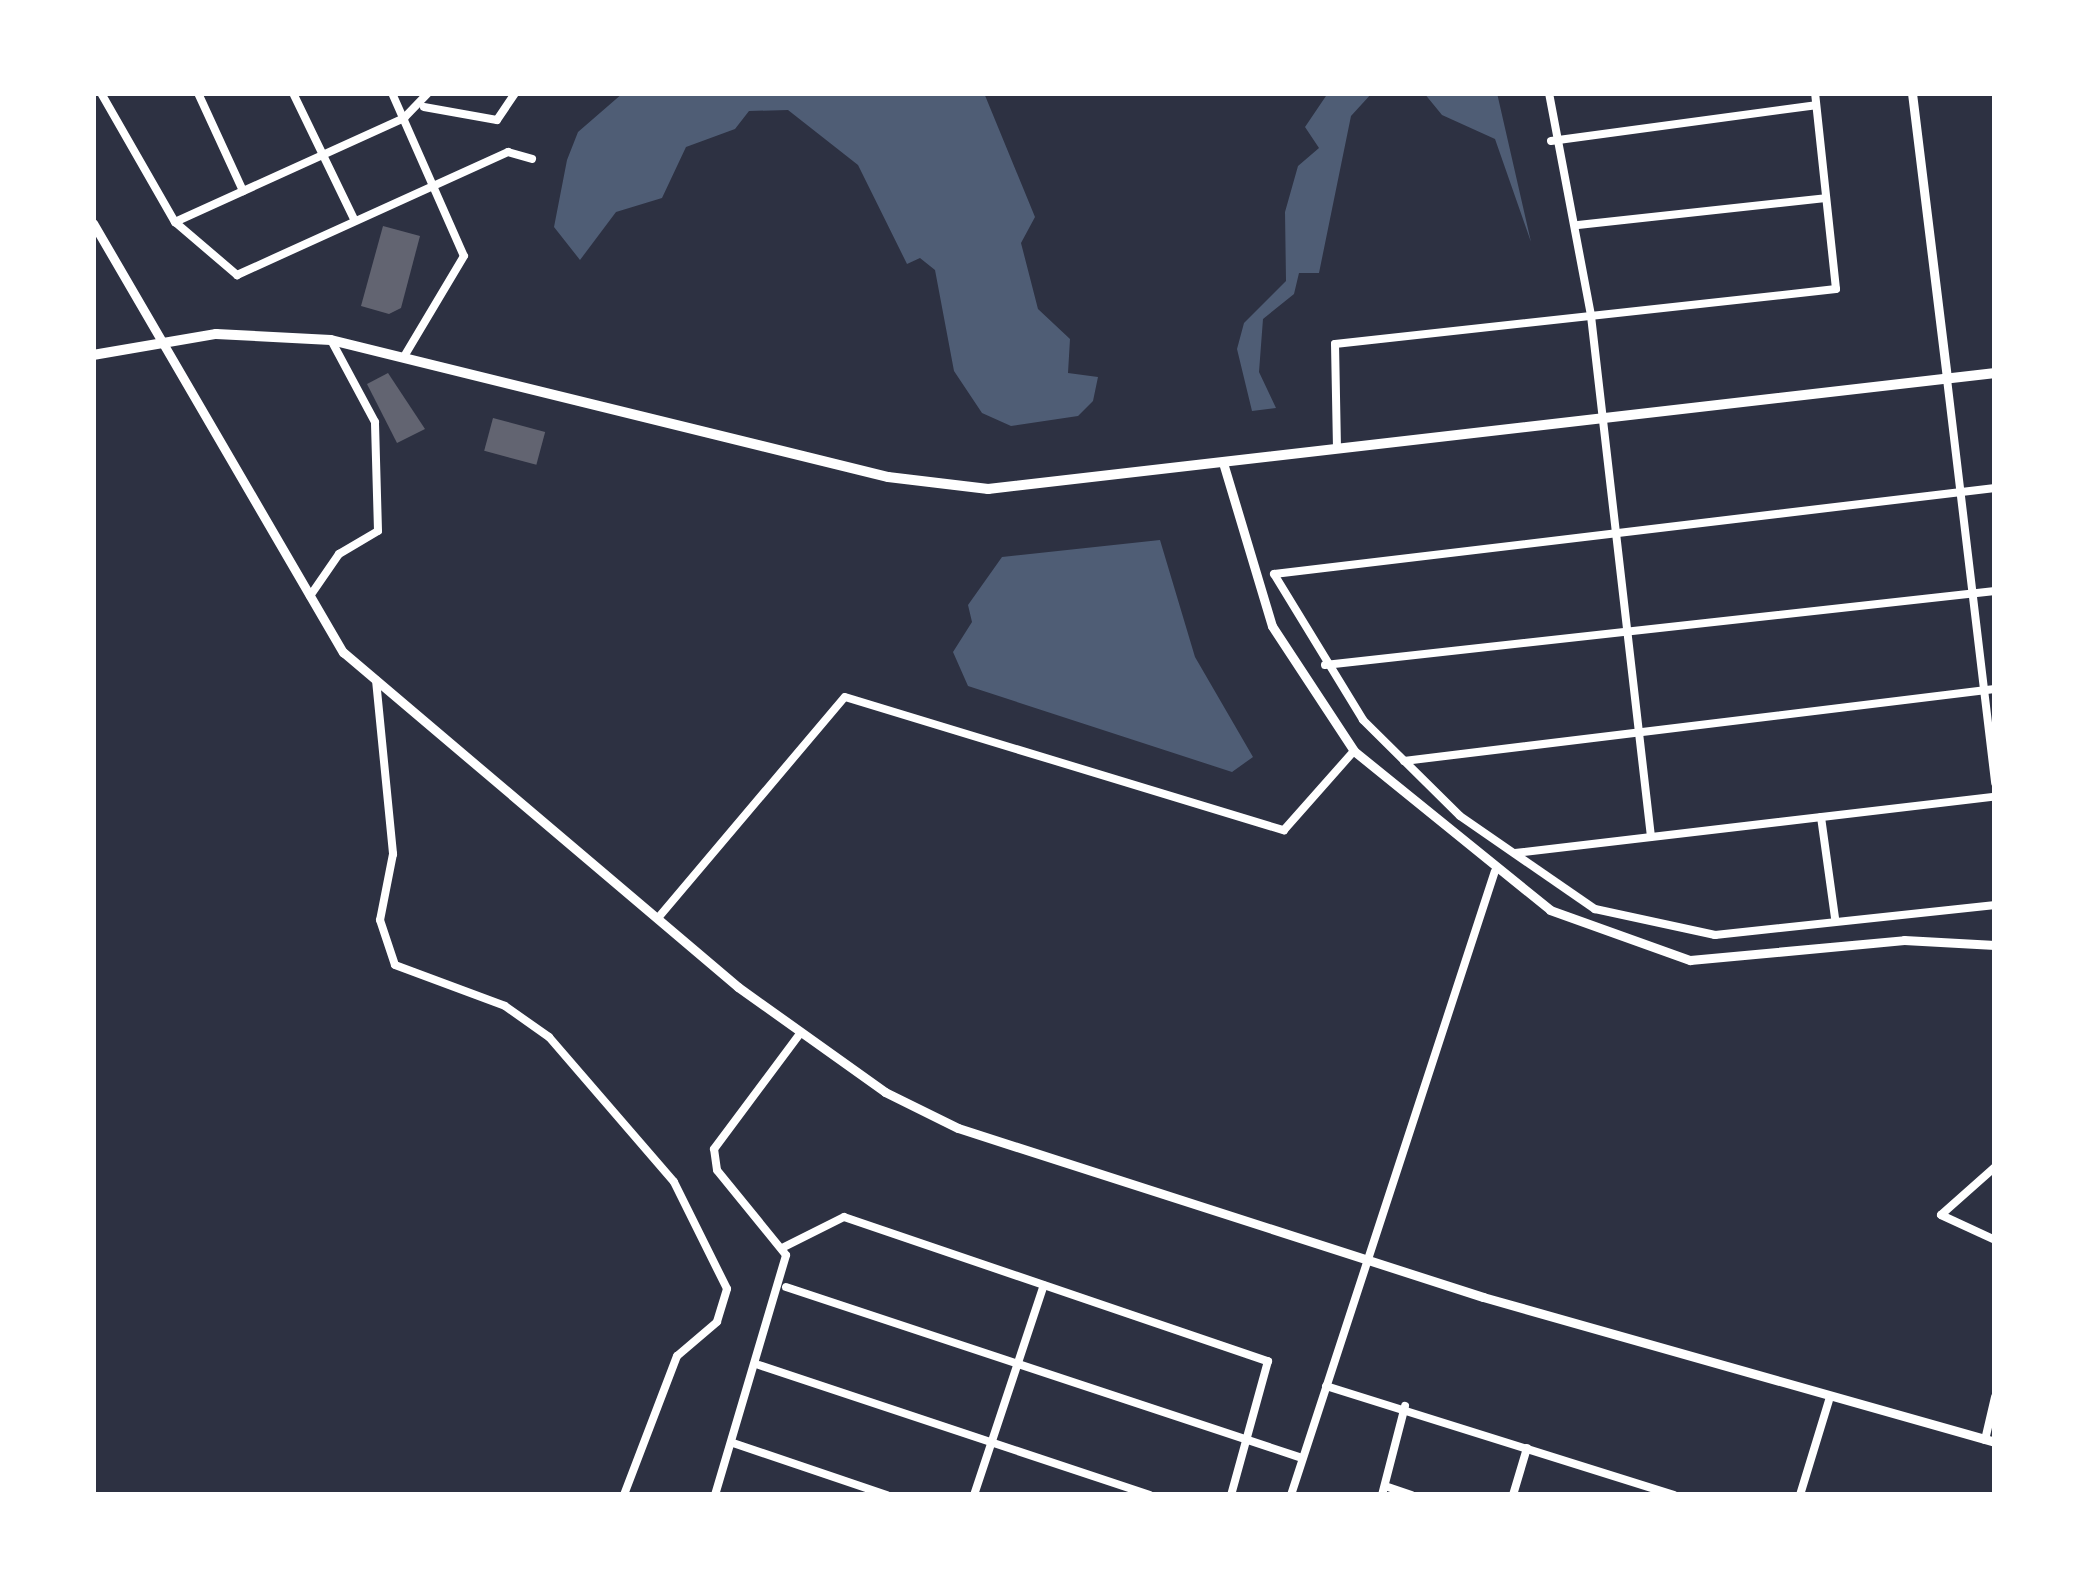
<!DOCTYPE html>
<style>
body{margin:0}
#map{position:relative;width:2088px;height:1588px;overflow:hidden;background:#2d3142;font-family:"Open Sans",sans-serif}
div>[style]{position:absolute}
.water>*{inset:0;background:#4f5d75}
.building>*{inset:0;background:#626471;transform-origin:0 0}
.minor>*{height:8px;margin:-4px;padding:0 4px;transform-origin:4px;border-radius:4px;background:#fff}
.tertiary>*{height:9px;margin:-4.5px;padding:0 4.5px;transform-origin:4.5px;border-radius:4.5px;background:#fff}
.secondary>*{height:10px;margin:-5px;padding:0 5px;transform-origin:5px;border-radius:5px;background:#fff}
span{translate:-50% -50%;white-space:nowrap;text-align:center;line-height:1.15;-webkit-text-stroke:12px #fff;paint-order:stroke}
.frame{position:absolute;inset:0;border:96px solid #fff;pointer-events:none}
</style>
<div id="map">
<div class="water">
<div style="clip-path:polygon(623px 93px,984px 93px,1035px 217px,1021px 243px,1038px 309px,1070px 339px,1068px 373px,1098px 377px,1093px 401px,1078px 416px,1011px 426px,982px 413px,954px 371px,935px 270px,920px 258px,907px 264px,858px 165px,788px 110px,749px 111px,735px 129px,686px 147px,662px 198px,616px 212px,580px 260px,554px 227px,567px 160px,578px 132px)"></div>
<div style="clip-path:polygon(1328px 93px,1372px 93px,1351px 116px,1319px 273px,1299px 273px,1294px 294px,1263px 319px,1259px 372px,1276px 408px,1252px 411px,1237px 349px,1244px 323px,1286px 281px,1285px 212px,1298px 166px,1319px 148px,1305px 127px)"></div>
<div style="clip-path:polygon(1424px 93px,1497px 93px,1531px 242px,1495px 139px,1442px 115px)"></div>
<div style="clip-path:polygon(1160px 540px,1195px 657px,1253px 757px,1232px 772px,968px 686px,953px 652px,972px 622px,968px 605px,1002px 557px)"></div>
</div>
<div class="building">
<div style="clip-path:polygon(383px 226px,420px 236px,401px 308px,389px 314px,361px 306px)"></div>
<div style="clip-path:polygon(388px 373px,425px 429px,397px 443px,367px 384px)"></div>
<div style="left:493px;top:418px;width:54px;height:34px;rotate:15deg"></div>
</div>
<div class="minor">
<div style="left:101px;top:93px;width:149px;rotate:60.2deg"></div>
<div style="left:175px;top:222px;width:82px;rotate:40.5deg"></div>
<div style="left:237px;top:275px;width:298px;rotate:-24.4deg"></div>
<div style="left:508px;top:152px;width:25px;rotate:16deg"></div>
<div style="left:198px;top:93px;width:108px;rotate:65.3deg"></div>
<div style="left:293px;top:93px;width:142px;rotate:64.2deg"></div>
<div style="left:392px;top:93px;width:178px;rotate:66.2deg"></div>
<div style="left:464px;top:256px;width:115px;rotate:120.8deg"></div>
<div style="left:1549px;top:93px;width:227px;rotate:79.3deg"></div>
<div style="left:1591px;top:316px;width:524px;rotate:83.43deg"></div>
<div style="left:424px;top:107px;width:74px;rotate:10.1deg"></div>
<div style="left:497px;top:120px;width:32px;rotate:-56deg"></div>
<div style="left:1551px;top:141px;width:267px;rotate:-7.7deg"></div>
<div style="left:175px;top:222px;width:252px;rotate:-24.4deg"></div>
<div style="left:404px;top:118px;width:35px;rotate:-46deg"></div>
<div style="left:1578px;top:225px;width:249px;rotate:-6.2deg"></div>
<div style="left:1947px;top:379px;width:407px;rotate:83.2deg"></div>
<div style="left:1337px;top:448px;width:104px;rotate:-91.1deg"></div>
<div style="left:1335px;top:344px;width:504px;rotate:-6.26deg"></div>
<div style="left:1836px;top:289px;width:197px;rotate:-96.1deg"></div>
<div style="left:1995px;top:488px;width:726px;rotate:173.2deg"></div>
<div style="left:1274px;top:574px;width:171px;rotate:58.6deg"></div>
<div style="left:1363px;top:720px;width:136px;rotate:44.7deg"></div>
<div style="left:1460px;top:816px;width:164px;rotate:34.6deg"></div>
<div style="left:1595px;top:909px;width:123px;rotate:12.2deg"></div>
<div style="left:1715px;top:935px;width:282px;rotate:-6.1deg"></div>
<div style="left:310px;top:596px;width:51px;rotate:-55.4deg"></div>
<div style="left:339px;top:554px;width:45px;rotate:-30.5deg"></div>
<div style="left:378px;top:531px;width:109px;rotate:-91.6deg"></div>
<div style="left:375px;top:422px;width:93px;rotate:-118.2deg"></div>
<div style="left:1325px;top:665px;width:674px;rotate:-6.3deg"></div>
<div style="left:376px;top:680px;width:175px;rotate:84.4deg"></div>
<div style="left:393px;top:854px;width:67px;rotate:101.1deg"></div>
<div style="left:380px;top:920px;width:47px;rotate:71.6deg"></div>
<div style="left:395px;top:965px;width:117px;rotate:20.4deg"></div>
<div style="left:505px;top:1006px;width:54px;rotate:35.2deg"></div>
<div style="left:549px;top:1037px;width:191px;rotate:49.2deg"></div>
<div style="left:674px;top:1182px;width:119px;rotate:63.6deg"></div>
<div style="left:727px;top:1289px;width:34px;rotate:107deg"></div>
<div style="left:717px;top:1322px;width:52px;rotate:139.6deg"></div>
<div style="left:677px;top:1356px;width:149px;rotate:110.9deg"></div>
<div style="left:1404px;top:761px;width:595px;rotate:-6.95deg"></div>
<div style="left:1821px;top:817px;width:102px;rotate:82.1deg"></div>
<div style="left:1515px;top:853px;width:483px;rotate:-6.7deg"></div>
<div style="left:658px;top:918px;width:289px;rotate:-49.8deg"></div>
<div style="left:845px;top:697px;width:459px;rotate:16.9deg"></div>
<div style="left:1284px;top:830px;width:106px;rotate:-48.5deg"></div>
<div style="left:1995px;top:1167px;width:72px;rotate:138.4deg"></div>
<div style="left:1941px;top:1215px;width:60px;rotate:24.8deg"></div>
<div style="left:784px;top:1247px;width:67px;rotate:-26.6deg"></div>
<div style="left:844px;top:1217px;width:448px;rotate:18.8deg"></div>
<div style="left:1268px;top:1361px;width:139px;rotate:105.4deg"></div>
<div style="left:786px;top:1287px;width:544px;rotate:18.33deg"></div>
<div style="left:759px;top:1365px;width:412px;rotate:18.4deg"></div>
<div style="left:1326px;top:1386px;width:365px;rotate:17.4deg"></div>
<div style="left:1985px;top:1440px;width:44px;rotate:-76.9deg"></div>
<div style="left:733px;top:1443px;width:163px;rotate:18.7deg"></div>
<div style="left:1385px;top:1486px;width:28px;rotate:19deg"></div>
<div style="left:715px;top:1495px;width:250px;rotate:-73.5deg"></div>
<div style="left:786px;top:1255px;width:109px;rotate:-129.1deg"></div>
<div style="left:717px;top:1170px;width:21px;rotate:-98deg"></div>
<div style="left:714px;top:1149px;width:142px;rotate:-53.3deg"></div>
<div style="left:974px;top:1495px;width:221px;rotate:-71.6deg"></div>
<div style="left:1291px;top:1495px;width:656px;rotate:-71.9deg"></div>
<div style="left:1382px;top:1495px;width:92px;rotate:-75.5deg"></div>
<div style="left:1513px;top:1495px;width:49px;rotate:-73.4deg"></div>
<div style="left:1800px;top:1495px;width:99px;rotate:-73deg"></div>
</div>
<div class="tertiary">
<div style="left:1912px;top:93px;width:288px;rotate:83deg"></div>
<div style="left:93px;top:223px;width:497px;rotate:59.8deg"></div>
<div style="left:343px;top:652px;width:518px;rotate:40.3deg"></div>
<div style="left:738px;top:987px;width:181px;rotate:35.5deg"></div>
<div style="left:885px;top:1092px;width:81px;rotate:26.3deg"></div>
<div style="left:958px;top:1128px;width:552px;rotate:17.84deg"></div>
<div style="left:1483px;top:1297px;width:532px;rotate:15.81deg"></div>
<div style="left:1224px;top:466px;width:167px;rotate:73.3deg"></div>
<div style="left:1272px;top:626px;width:149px;rotate:56.7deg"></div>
<div style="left:1354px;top:751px;width:252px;rotate:39deg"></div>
<div style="left:1550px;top:910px;width:149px;rotate:19.7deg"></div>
<div style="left:1690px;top:960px;width:215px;rotate:-5.3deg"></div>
<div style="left:1904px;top:940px;width:91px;rotate:3.1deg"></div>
</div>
<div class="secondary">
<div style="left:93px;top:355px;width:125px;rotate:-9.7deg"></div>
<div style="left:216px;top:334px;width:115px;rotate:3deg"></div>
<div style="left:331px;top:340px;width:574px;rotate:13.82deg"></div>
<div style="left:888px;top:477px;width:101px;rotate:6.8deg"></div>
<div style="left:988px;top:489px;width:1014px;rotate:-6.57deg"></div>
</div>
<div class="frame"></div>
</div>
